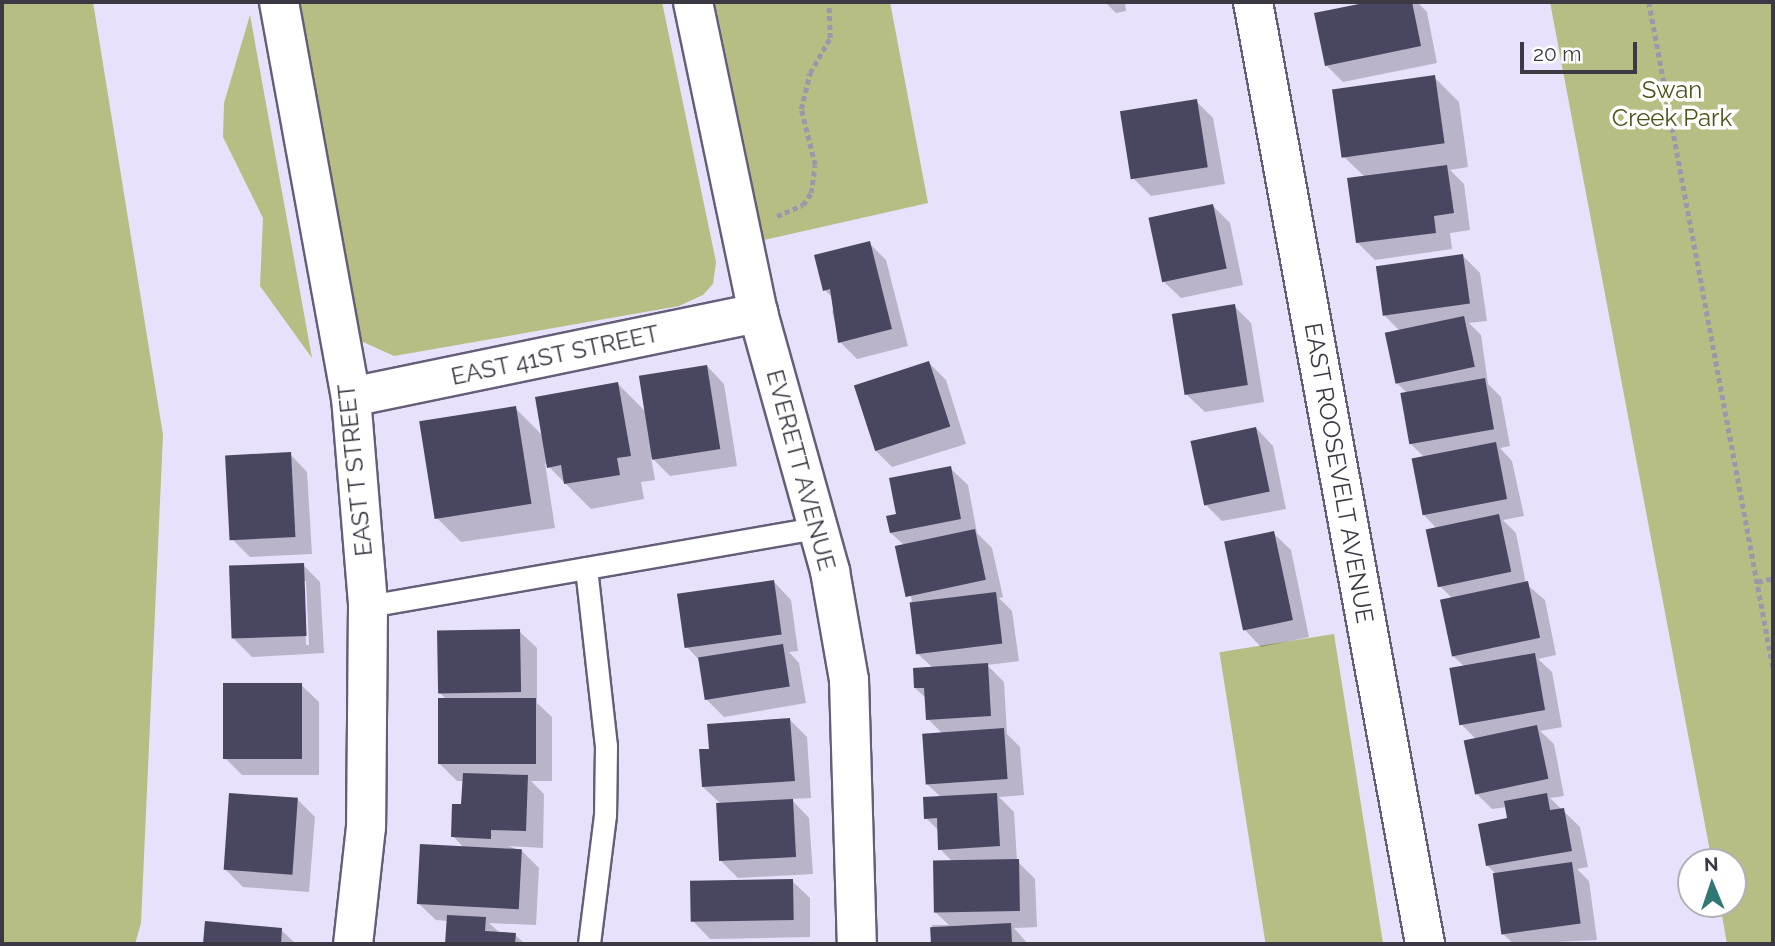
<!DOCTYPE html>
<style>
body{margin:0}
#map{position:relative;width:1775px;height:946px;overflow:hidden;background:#e8e1fb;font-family:Raleway,sans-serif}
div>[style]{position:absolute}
.green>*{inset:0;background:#b8bd83;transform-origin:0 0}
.shadow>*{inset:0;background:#0003}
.building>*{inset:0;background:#484660;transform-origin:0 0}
.path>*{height:4.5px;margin-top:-2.25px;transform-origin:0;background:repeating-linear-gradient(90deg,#9d97ab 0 5px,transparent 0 8.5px)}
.roads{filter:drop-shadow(2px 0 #665e79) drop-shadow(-2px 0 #665e79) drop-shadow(0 2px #665e79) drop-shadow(0 -2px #665e79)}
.service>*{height:21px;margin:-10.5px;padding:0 10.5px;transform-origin:10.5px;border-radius:10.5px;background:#fff}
.minor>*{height:38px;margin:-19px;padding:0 19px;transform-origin:19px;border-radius:19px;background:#fff}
.tertiary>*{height:38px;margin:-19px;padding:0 19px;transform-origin:19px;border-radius:19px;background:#fff}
span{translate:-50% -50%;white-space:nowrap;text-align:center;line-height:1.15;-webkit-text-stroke:7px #fff;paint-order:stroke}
.park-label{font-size:24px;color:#4f531a}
.street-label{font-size:24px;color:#3c3945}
.frame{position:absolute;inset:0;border:4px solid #3c3945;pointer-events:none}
.north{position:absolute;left:1677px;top:848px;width:70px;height:70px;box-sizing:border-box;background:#fff;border:2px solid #b1b0b5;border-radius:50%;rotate:358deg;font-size:19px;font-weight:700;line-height:28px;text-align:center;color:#3c3945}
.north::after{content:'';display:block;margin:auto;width:24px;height:32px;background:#2f7875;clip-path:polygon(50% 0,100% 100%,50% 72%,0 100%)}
.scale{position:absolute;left:1520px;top:42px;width:117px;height:32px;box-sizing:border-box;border:4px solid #3c3945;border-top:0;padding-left:9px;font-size:21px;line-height:24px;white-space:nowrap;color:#3c3945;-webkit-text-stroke:5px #fff;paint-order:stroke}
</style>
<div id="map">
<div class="green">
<div style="clip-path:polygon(2px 2px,93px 2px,163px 435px,141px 923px,135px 944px,2px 944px)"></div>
<div style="clip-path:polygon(302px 2px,662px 2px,716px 262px,713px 284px,703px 295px,679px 306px,394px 356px,361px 341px,298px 12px)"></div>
<div style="clip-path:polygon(715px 2px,890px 2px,928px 203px,764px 240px)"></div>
<div style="clip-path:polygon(1550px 2px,1773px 2px,1773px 944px,1727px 944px,1720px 904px,1733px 904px,1733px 862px,1712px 862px)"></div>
<div style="clip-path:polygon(250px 15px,312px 358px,260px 286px,263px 218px,223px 137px,224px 103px)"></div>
<div style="left:1334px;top:634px;width:314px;height:116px;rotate:81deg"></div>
</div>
<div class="shadow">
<div style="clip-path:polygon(1105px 2px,1125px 2px,1126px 11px,1116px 13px)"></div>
<div style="clip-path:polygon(1377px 2px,1417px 2px,1427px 12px,1437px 63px,1343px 82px,1326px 65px,1316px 14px)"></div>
<div style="clip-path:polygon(1434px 77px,1459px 102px,1468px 167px,1450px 170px,1464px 184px,1470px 230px,1450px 233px,1452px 249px,1375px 260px,1357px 242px,1365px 177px,1343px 156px)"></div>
<div style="clip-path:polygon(1196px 101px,1213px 118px,1225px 184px,1151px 196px,1134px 179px)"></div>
<div style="clip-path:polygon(1213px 206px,1230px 223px,1243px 285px,1181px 298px,1163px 281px)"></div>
<div style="clip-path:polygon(869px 243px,886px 260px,908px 346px,857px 359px,840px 342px,832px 311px,837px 309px,835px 300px,825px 290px)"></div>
<div style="clip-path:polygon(1463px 256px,1480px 273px,1487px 321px,1469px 323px,1481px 335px,1488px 384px,1501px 397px,1510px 446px,1500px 448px,1512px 461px,1524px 516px,1503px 520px,1516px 533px,1526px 584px,1545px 600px,1556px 655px,1538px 659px,1552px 672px,1562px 727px,1540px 731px,1554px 744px,1564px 796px,1550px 798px,1580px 827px,1588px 867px,1577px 869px,1589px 881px,1597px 940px,1514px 944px,1503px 934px,1497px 875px,1487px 865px,1509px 820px,1507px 807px,1492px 809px,1475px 792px,1476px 739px,1461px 724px,1465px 667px,1453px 656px,1453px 599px,1439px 585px,1437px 529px,1424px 515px,1424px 457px,1411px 444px,1408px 394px,1397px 383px,1400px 331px,1384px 315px)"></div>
<div style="clip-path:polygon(1234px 306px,1251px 323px,1264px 402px,1205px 412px,1187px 395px)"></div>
<div style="clip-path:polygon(929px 363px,946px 380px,966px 444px,892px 467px,875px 450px)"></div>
<div style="clip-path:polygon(707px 366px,724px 384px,737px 466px,670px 476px,651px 457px,655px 480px,641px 482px,644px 499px,591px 509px,545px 463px,555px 528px,461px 542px,436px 517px,515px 408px,543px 436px,618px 384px,646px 412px)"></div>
<div style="clip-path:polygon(1256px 428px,1273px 446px,1286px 509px,1222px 521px,1205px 504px)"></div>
<div style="clip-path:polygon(290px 454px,307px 472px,312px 554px,250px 557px,233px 540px)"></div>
<div style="clip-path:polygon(950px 468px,968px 485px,977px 533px,992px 548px,1003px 597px,999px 598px,1012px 611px,1019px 661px,987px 665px,1004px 682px,1007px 734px,1020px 747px,1024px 795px,999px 797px,1014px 812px,1017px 861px,1035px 879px,1037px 927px,1014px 928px,1028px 944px,932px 944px,932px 925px,949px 925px,935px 912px,953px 862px,940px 849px,939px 831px,926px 818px,941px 797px,928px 785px,943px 734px,928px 719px,927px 699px,915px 688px,933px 668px,918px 654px,905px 546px,891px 533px,898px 515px)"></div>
<div style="clip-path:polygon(1273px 533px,1291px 550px,1309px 637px,1261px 647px,1244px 629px)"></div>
<div style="clip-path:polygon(evenodd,303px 565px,320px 582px,324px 653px,252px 657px,234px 639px,303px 565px,303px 581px,306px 581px,309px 645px,306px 645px,303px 581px)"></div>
<div style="clip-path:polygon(774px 582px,791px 600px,798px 651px,789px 652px,799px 663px,806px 703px,724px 717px,707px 700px,700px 661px,687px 647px)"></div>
<div style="clip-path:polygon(519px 631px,537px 648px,537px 703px,552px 717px,552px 781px,531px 781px,544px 794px,543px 848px,508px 846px,522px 851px,539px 868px,536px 925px,489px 923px,500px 933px,515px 935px,525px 944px,447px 944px,448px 921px,436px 920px,418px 903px,464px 848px,453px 836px,463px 806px,464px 781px,457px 781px,439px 763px,447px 700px,439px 692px)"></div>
<div style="clip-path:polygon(301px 685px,319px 702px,319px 775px,242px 775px,225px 758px)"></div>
<div style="clip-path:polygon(790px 720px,807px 737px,811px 798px,791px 799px,809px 818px,813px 874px,738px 878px,721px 861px,721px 804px,703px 787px)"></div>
<div style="clip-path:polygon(297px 799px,315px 817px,309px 892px,243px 887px,226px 870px)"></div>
<div style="clip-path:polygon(792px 881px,810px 898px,810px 937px,710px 939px,693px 921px)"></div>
<div style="clip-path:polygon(206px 923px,281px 930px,296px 944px,204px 944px)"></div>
</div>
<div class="building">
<div style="clip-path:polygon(1369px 2px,1412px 2px,1421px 46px,1325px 66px,1314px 13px)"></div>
<div style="left:1435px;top:75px;width:69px;height:104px;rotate:82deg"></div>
<div style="left:1197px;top:99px;width:69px;height:78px;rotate:81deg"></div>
<div style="clip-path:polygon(1447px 165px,1454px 213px,1434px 216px,1436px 233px,1356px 243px,1347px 178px)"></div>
<div style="left:1213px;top:204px;width:66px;height:66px;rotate:78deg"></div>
<div style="clip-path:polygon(870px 241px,892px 329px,838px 343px,830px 289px,823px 291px,814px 255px)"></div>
<div style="left:1463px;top:254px;width:50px;height:88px;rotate:82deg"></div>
<div style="left:1235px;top:304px;width:82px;height:64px;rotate:81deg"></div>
<div style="left:1464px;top:316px;width:52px;height:81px;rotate:78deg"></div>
<div style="left:929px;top:361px;width:69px;height:79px;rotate:72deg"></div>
<div style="left:707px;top:365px;width:85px;height:69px;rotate:81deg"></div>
<div style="left:1485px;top:378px;width:52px;height:86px;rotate:80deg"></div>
<div style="clip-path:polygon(618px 382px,631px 456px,617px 458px,620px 475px,564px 484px,561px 465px,547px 468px,535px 397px)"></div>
<div style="left:516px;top:406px;width:99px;height:98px;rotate:81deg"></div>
<div style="left:1256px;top:427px;width:66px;height:67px;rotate:78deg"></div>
<div style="left:1496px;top:442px;width:58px;height:86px;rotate:79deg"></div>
<div style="left:291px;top:452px;width:85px;height:66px;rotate:87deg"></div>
<div style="clip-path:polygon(951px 466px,961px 519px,890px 533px,886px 516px,896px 514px,889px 478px)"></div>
<div style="left:1499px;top:514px;width:59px;height:75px;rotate:78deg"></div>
<div style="left:975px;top:529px;width:52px;height:82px;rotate:78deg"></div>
<div style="left:1274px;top:531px;width:91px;height:51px;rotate:78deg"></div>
<div style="left:304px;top:563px;width:73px;height:75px;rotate:88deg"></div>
<div style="left:774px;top:580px;width:55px;height:98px;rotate:82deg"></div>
<div style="left:1528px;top:581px;width:58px;height:90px;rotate:78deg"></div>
<div style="left:996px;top:592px;width:52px;height:87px;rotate:83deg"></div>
<div style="left:520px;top:629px;width:63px;height:83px;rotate:89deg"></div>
<div style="left:783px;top:644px;width:43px;height:86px;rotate:81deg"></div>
<div style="left:1535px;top:653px;width:58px;height:87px;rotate:80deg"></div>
<div style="clip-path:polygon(988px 663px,991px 716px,926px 720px,924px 688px,914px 688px,913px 668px)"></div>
<div style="left:223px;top:683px;width:79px;height:76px"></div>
<div style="left:536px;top:698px;width:66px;height:98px;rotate:90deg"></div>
<div style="clip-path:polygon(790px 718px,795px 781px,702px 787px,699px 749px,709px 749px,707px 724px)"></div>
<div style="left:1537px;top:725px;width:55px;height:75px;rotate:78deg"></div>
<div style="left:1004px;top:728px;width:51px;height:82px;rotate:86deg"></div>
<div style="clip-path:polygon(463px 773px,528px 775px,526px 831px,491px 830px,491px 839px,451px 837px,452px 804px,461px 804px)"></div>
<div style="left:229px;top:793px;width:69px;height:77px;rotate:4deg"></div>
<div style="clip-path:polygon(997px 793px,1000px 846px,938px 850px,937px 818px,924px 819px,923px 797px)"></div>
<div style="clip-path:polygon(1547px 793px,1550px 810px,1564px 808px,1572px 851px,1486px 866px,1478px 824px,1507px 818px,1504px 801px)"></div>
<div style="left:793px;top:799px;width:58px;height:77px;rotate:87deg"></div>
<div style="left:420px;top:844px;width:102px;height:60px;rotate:3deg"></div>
<div style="left:1019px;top:859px;width:52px;height:86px;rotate:89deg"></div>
<div style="left:1572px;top:862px;width:62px;height:80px;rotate:82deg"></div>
<div style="left:793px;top:879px;width:41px;height:103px;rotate:89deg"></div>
<div style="clip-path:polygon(447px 915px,486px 917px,485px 931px,516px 933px,515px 944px,445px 944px)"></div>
<div style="clip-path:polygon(205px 921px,282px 928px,281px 944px,203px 944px)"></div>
<div style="left:1011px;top:923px;width:21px;height:81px;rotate:87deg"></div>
</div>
<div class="path">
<div style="left:1649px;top:2px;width:676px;rotate:79.44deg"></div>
<div style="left:777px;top:216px;width:28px;rotate:-23deg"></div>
<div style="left:803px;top:205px;width:14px;rotate:-56deg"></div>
<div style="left:811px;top:193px;width:28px;rotate:-82deg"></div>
<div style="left:815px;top:165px;width:58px;rotate:-104deg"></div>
<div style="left:801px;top:109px;width:37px;rotate:-76deg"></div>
<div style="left:810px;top:73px;width:40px;rotate:-60.3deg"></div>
<div style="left:830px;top:38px;width:36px;rotate:-92deg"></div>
<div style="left:1758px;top:582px;width:16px;rotate:-15deg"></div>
</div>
<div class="roads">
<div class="service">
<div style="left:586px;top:568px;width:179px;rotate:83.6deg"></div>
<div style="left:606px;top:746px;width:69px;rotate:90.8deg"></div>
<div style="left:605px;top:815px;width:130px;rotate:97.1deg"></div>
<div style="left:368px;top:606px;width:456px;rotate:-9.9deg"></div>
</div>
<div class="minor">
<div style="left:279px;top:2px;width:402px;rotate:79.7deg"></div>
<div style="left:351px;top:397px;width:210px;rotate:85.3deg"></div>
<div style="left:368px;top:606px;width:221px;rotate:90.5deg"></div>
<div style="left:366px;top:827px;width:118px;rotate:96.3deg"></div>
<div style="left:693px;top:2px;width:318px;rotate:78.2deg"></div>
<div style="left:758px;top:313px;width:268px;rotate:74.4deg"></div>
<div style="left:830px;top:571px;width:111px;rotate:80.1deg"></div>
<div style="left:849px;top:680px;width:264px;rotate:88.3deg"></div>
<div style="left:351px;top:397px;width:416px;rotate:-11.7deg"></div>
</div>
<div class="tertiary">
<div style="left:1253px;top:2px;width:958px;rotate:79.65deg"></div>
</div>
</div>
<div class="park-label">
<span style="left:1672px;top:104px">Swan<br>Creek Park</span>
</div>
<div class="street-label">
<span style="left:555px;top:355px;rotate:-12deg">EAST 41ST STREET</span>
<span style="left:355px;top:470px;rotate:-96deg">EAST T STREET</span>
<span style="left:801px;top:470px;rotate:75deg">EVERETT AVENUE</span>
<span style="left:1339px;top:473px;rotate:80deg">EAST ROOSEVELT AVENUE</span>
</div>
<div class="frame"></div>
<div class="north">N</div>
<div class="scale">20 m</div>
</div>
